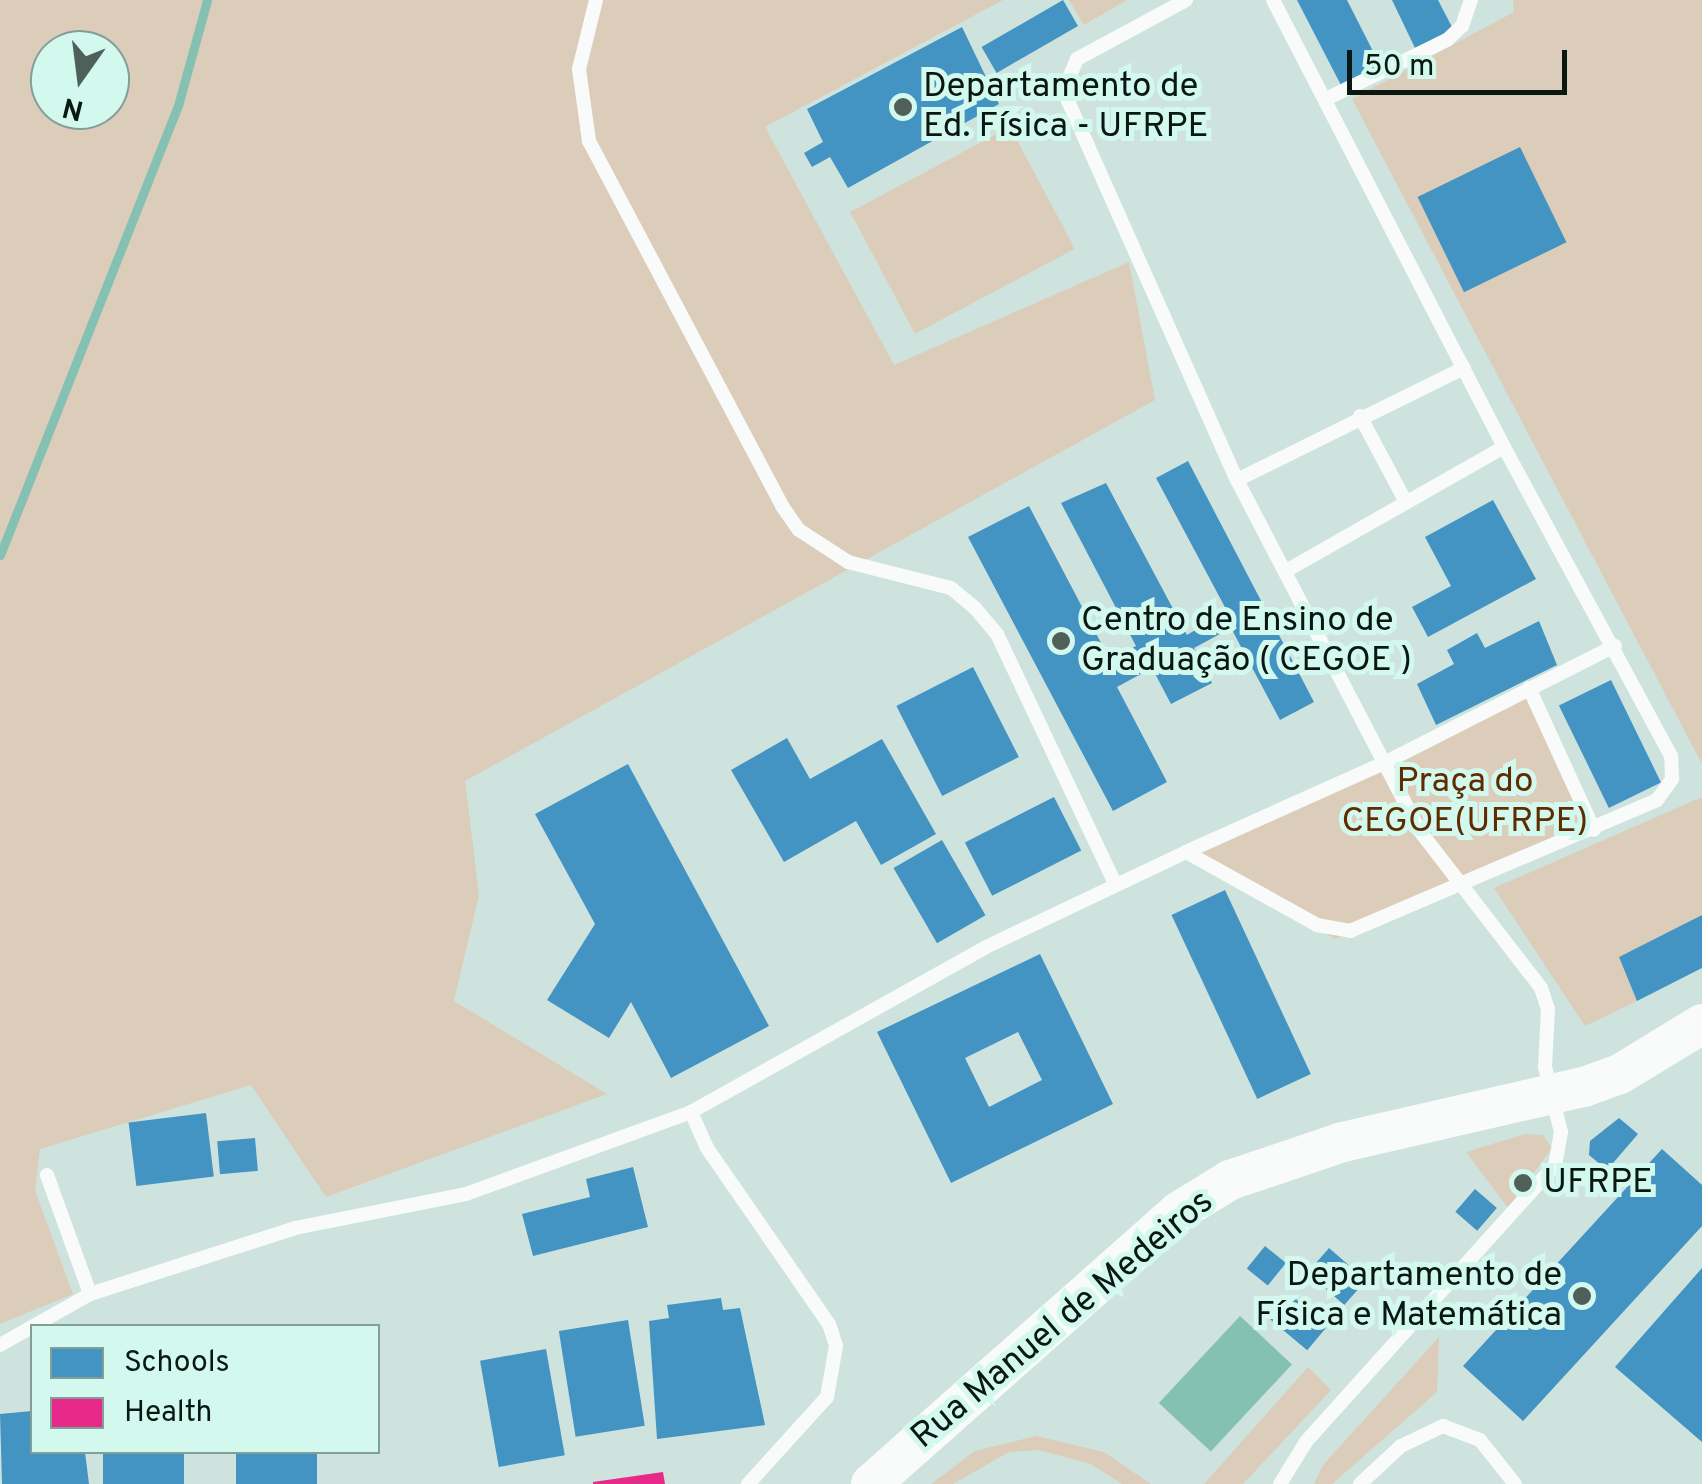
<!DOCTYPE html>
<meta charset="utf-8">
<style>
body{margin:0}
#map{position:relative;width:1702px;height:1484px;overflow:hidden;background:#cee3dd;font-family:Overpass,sans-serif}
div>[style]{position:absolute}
.green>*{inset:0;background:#dcccba;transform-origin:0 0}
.water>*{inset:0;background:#84c1b3;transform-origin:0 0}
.schools>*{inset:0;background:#4393c3;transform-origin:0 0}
.health>*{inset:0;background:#e7298a}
.stream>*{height:9px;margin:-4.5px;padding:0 4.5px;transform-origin:4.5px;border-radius:4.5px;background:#84c1b3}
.lane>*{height:14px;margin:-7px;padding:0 7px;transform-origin:7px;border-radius:7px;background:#f8fbfa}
.secondary>*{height:40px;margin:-20px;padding:0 20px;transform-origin:20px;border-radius:20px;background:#f8fbfa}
.dots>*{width:28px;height:28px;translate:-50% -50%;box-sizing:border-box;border:5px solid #d3f8ee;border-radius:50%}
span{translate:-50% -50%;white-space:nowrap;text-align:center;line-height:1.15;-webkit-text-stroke:10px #d3f8ee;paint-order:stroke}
.poi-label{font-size:35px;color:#0a1814}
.left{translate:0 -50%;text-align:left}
.right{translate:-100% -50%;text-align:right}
.park-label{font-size:35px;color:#5f2b00}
.street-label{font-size:35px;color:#0a1814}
.legend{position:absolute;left:30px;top:1324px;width:350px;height:130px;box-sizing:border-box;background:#d3f8ee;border:2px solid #839e97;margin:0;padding:12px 18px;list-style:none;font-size:30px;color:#0a1814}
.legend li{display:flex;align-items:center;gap:20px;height:50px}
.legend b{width:50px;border:2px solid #839e97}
.north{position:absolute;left:30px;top:30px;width:100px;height:100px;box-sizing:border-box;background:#d3f8ee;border:2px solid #839e97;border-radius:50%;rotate:194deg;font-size:28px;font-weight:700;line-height:40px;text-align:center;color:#0a1814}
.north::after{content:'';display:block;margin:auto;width:35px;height:45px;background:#4f5f5a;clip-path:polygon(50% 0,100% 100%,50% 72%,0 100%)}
.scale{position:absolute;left:1347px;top:50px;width:220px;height:45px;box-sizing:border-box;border:5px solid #0a1814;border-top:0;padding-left:12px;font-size:30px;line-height:35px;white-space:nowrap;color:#0a1814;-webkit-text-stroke:8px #d3f8ee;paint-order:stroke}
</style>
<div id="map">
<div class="green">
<div style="clip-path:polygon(evenodd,0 0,1003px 0,765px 127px,894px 365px,1129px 262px,1155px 400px,465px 781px,479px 895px,454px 1001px,607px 1094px,326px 1197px,251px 1085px,40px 1149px,35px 1191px,73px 1294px,0 1324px,0 0,50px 50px,110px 50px,110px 110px,50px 110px,50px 50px)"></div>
<div style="clip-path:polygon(1069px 0,1127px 0,1084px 25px)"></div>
<div style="clip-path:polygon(1513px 0,1702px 0,1702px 764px,1352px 99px,1514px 12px)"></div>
<div style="left:1010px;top:127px;width:138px;height:181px;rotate:62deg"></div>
<div style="clip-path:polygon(1528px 694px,1589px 827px,1335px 939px,1188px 849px)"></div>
<div style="clip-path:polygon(1702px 797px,1702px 915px,1619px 957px,1637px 1001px,1585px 1026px,1494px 888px)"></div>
<div style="clip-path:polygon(1525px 1134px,1543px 1135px,1552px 1148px,1508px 1208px,1466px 1152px)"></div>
<div style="clip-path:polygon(1439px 1337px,1437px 1392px,1332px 1484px,1314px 1484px,1323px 1465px)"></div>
<div style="clip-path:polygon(1308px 1367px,1331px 1390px,1243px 1484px,1204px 1484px)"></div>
<div style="clip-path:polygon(1036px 1436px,1104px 1452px,1151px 1484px,1122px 1484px,1091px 1464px,1038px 1450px,1009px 1452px,953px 1484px,931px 1484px,975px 1451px)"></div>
</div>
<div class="water">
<div style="left:1240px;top:1316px;width:71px;height:119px;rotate:43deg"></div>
</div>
<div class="schools">
<div style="left:1063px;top:0;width:30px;height:94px;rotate:60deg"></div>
<div style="clip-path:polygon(1297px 0,1347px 0,1383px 71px,1344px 91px)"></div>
<div style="clip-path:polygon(1392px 0,1438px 0,1453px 29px,1415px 48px)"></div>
<div style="clip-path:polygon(962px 27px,999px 104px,848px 188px,830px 157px,812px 167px,804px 153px,823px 142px,807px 109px)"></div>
<div style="left:1520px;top:147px;width:106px;height:114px;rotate:64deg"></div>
<div style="clip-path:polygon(1188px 461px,1314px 702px,1280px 720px,1231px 628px,1194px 648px,1212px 683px,1171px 704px,1152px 668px,1117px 687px,1167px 782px,1113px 811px,968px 537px,1029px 506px,1110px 660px,1136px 646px,1061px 503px,1106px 483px,1187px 635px,1227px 611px,1156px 478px)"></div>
<div style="clip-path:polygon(1493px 500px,1536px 579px,1428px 637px,1412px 607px,1451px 586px,1425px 537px)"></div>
<div style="clip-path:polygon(1539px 621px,1557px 665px,1436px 725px,1417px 684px,1454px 664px,1447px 650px,1477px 633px,1485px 648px)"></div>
<div style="left:973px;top:667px;width:101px;height:86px;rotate:63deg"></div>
<div style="left:1611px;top:680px;width:114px;height:58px;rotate:64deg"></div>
<div style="clip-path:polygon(787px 738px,810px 779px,882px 739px,936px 834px,881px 865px,856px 821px,784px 862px,731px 770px)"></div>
<div style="clip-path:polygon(628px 764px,769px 1026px,671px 1078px,631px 1002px,609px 1038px,547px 1000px,595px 924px,535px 814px)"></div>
<div style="left:1054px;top:797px;width:60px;height:100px;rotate:63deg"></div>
<div style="left:942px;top:840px;width:87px;height:56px;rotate:60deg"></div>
<div style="left:1225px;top:890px;width:203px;height:59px;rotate:65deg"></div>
<div style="clip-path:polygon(1702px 915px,1702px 968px,1637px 1001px,1619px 957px)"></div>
<div style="clip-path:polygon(evenodd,1040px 954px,1113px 1104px,951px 1183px,877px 1032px,1040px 954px,1018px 1032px,1042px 1080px,989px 1107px,965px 1058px,1018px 1032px)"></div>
<div style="left:206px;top:1113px;width:64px;height:78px;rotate:83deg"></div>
<div style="clip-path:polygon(1619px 1118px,1638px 1134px,1607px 1170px,1589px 1155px,1590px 1141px)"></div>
<div style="left:255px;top:1138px;width:33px;height:38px;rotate:85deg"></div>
<div style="clip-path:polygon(1662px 1149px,1702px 1185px,1702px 1226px,1523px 1421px,1463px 1366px)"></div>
<div style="clip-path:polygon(633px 1167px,648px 1227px,533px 1256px,522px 1214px,590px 1197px,586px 1179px)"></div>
<div style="left:1475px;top:1189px;width:29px;height:30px;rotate:41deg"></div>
<div style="left:1265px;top:1246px;width:27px;height:29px;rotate:39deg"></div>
<div style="left:1329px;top:1248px;width:49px;height:33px;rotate:41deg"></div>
<div style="clip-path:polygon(1702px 1268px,1702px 1442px,1615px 1367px)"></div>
<div style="left:1291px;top:1295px;width:48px;height:32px;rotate:40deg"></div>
<div style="clip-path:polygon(721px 1298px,723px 1310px,740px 1308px,765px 1425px,657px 1439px,649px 1321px,669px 1318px,667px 1305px)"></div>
<div style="left:628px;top:1320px;width:107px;height:70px;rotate:81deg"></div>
<div style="left:546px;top:1349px;width:108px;height:67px;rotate:80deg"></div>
<div style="clip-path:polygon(32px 1411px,32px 1452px,85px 1452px,89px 1484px,2px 1484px,0 1414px)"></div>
<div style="left:103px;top:1452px;width:81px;height:32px"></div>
<div style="left:236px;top:1452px;width:81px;height:32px"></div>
</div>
<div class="health">
<div style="clip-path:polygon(663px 1472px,665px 1484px,593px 1484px,593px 1482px)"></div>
</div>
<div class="stream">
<div style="left:0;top:555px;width:487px;rotate:-68.4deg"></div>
<div style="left:179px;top:102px;width:106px;rotate:-74.6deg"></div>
</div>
<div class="lane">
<div style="left:596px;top:0;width:71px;rotate:103.8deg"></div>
<div style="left:579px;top:69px;width:73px;rotate:82.1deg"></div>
<div style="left:589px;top:141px;width:413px;rotate:62.1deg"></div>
<div style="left:782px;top:506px;width:29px;rotate:55deg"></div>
<div style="left:799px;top:530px;width:59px;rotate:33.1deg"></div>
<div style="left:848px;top:562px;width:106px;rotate:14.2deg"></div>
<div style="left:951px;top:588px;width:31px;rotate:40deg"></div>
<div style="left:975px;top:608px;width:34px;rotate:50deg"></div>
<div style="left:997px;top:634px;width:276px;rotate:64.7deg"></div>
<div style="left:1186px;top:0;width:124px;rotate:151.6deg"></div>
<div style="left:1077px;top:59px;width:28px;rotate:113deg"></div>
<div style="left:1066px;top:85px;width:16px;rotate:83deg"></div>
<div style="left:1068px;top:101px;width:415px;rotate:66deg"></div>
<div style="left:1237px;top:480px;width:394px;rotate:62.5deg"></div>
<div style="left:1419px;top:830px;width:200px;rotate:52.3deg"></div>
<div style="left:1541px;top:988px;width:22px;rotate:72deg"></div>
<div style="left:1548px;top:1009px;width:58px;rotate:93deg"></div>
<div style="left:1545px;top:1067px;width:67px;rotate:76.2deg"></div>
<div style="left:1561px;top:1132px;width:34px;rotate:100deg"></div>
<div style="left:1555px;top:1165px;width:372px;rotate:132deg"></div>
<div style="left:1306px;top:1442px;width:49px;rotate:121.8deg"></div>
<div style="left:1273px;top:0;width:503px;rotate:62.67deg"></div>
<div style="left:1504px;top:447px;width:251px;rotate:150.4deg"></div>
<div style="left:1326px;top:99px;width:135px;rotate:-26deg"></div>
<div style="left:1447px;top:40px;width:21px;rotate:-43deg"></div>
<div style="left:1462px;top:26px;width:28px;rotate:-71deg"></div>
<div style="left:1360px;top:416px;width:98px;rotate:61.9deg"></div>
<div style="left:1237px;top:480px;width:253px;rotate:-26.3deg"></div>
<div style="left:1529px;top:688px;width:156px;rotate:65.4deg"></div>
<div style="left:1186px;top:852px;width:217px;rotate:-24.2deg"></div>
<div style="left:1384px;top:763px;width:259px;rotate:-26.9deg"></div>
<div style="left:691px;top:1112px;width:39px;rotate:66deg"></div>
<div style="left:707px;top:1148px;width:214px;rotate:55.3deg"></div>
<div style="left:829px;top:1324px;width:23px;rotate:72deg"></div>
<div style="left:836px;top:1346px;width:52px;rotate:100deg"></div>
<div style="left:827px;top:1397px;width:118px;rotate:132.2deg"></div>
<div style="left:47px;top:1175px;width:127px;rotate:70.1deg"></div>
<div style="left:0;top:1345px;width:103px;rotate:-29.5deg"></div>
<div style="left:90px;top:1294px;width:215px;rotate:-17.8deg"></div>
<div style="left:295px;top:1228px;width:174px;rotate:-11.2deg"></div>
<div style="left:466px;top:1194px;width:239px;rotate:-20deg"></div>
<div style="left:691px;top:1112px;width:338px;rotate:-29.2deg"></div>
<div style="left:986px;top:947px;width:221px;rotate:-25.4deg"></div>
<div style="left:1186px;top:852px;width:150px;rotate:29.1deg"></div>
<div style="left:1317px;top:925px;width:34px;rotate:10deg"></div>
<div style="left:1350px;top:931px;width:334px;rotate:-23.1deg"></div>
<div style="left:1657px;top:800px;width:26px;rotate:-54deg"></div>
<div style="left:1672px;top:779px;width:23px;rotate:-92deg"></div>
<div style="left:1671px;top:756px;width:351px;rotate:-118.4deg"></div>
<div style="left:1360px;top:1484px;width:56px;rotate:-42.8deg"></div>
<div style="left:1401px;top:1446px;width:47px;rotate:-25.5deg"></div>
<div style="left:1443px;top:1426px;width:40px;rotate:21deg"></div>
<div style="left:1480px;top:1440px;width:56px;rotate:51.5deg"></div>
</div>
<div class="secondary">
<div style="left:871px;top:1484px;width:410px;rotate:-41.5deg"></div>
<div style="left:1178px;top:1212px;width:61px;rotate:-31.6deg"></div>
<div style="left:1230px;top:1180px;width:119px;rotate:-18.6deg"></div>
<div style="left:1343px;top:1142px;width:247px;rotate:-12.9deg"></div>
<div style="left:1584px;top:1087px;width:38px;rotate:-20deg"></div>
<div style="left:1620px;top:1074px;width:96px;rotate:-31.4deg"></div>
</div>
<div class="dots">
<div style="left:903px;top:107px;background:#4f5f5a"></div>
<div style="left:1061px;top:641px;background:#4f5f5a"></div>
<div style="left:1523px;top:1183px;background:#4f5f5a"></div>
<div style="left:1582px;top:1296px;background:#4f5f5a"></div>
</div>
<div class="poi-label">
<span class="left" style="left:923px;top:107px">Departamento de<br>Ed. Física - UFRPE</span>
<span class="left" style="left:1081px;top:641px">Centro de Ensino de<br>Graduação ( CEGOE )</span>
<span class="left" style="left:1543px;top:1183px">UFRPE</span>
<span class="right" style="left:1562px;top:1296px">Departamento de<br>Física e Matemática</span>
</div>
<div class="park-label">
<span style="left:1465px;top:802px">Praça do<br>CEGOE(UFRPE)</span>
</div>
<div class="street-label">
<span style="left:1063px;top:1320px;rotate:-40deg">Rua Manuel de Medeiros</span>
</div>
<ul class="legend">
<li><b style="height:28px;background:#4393c3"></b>Schools</li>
<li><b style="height:28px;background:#e7298a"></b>Health</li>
</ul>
<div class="north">N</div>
<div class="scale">50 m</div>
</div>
